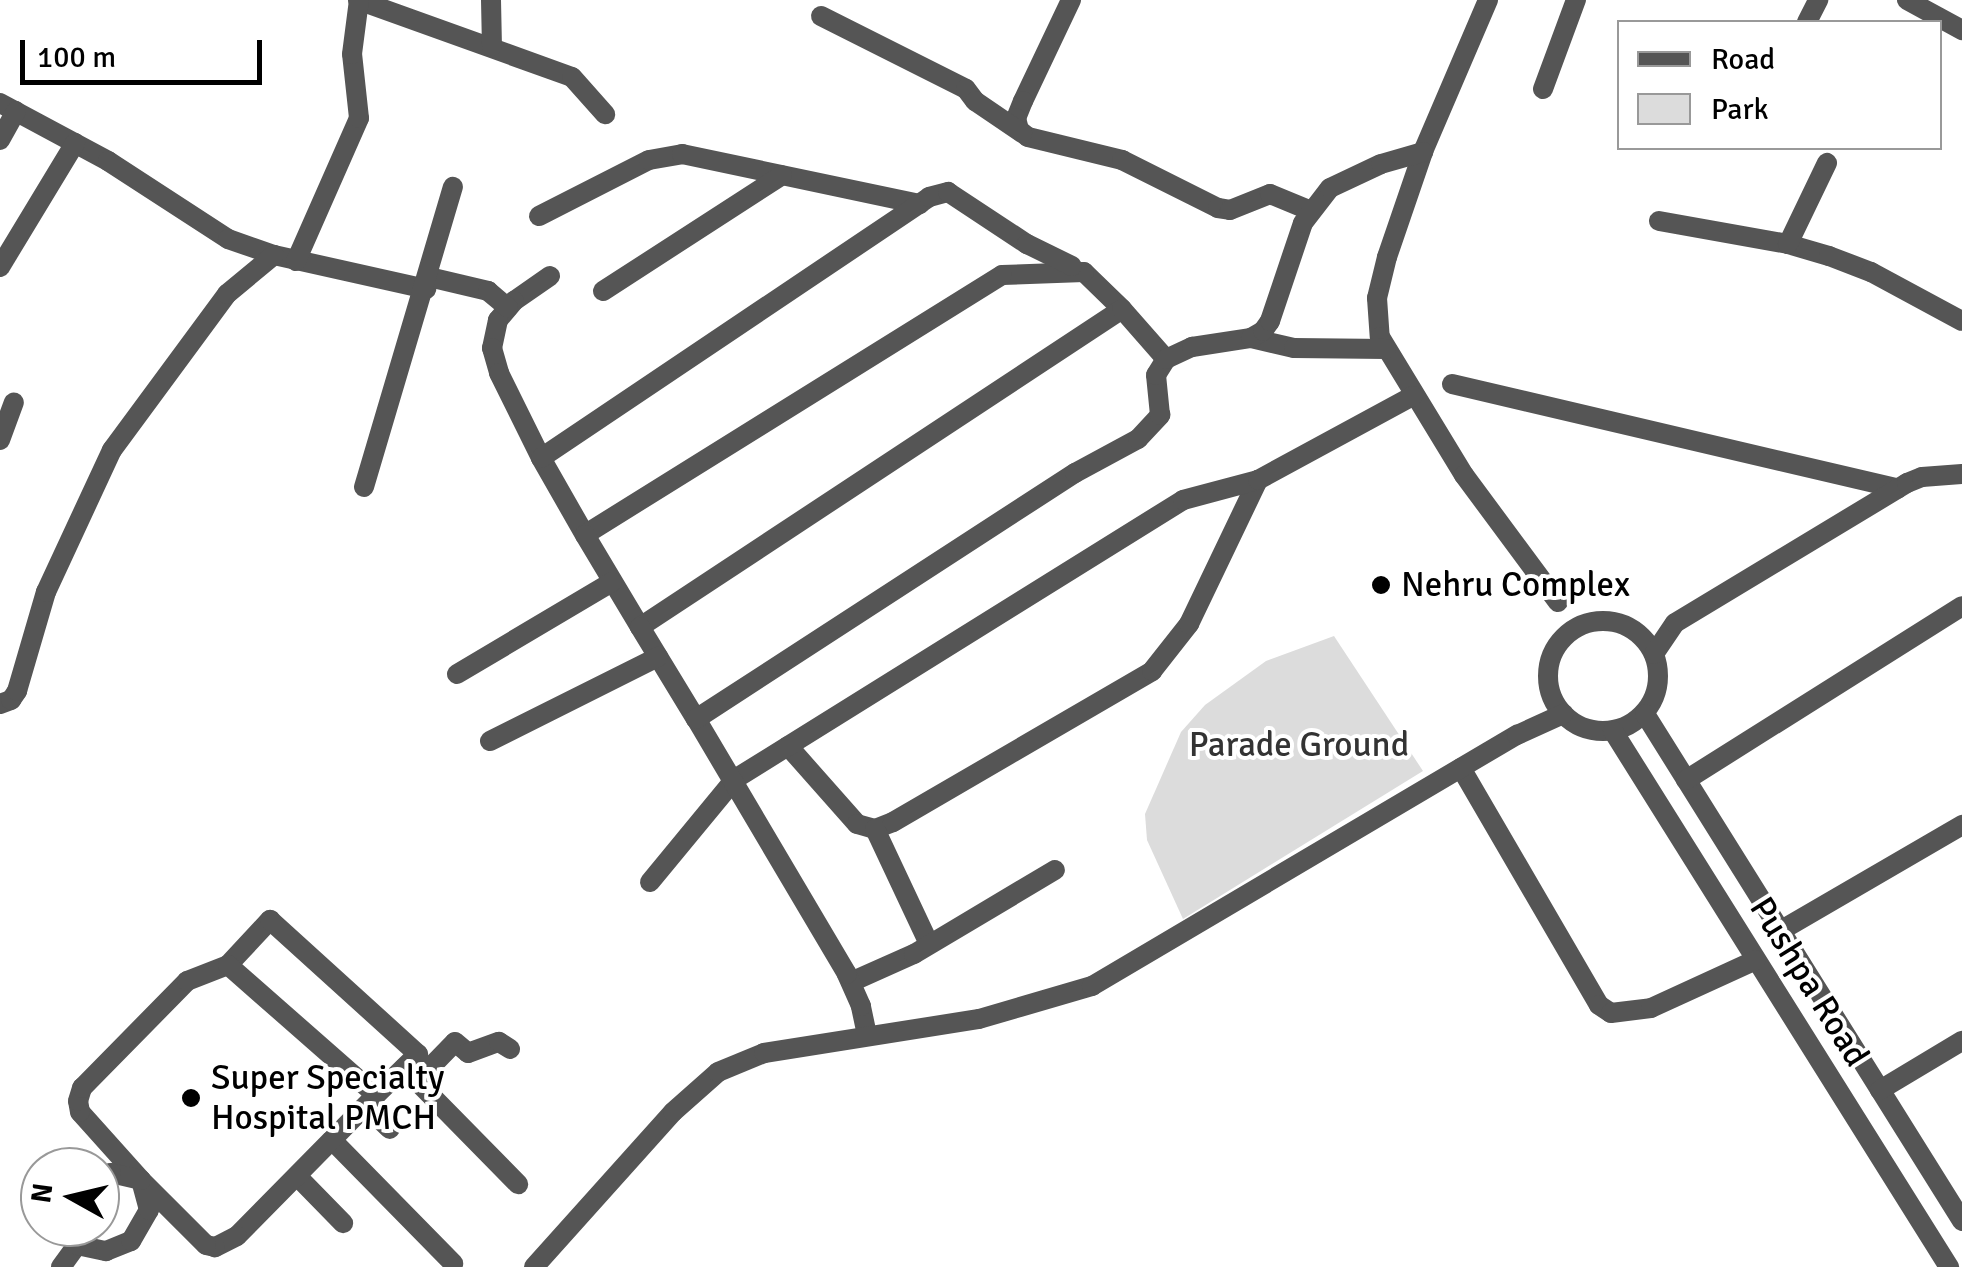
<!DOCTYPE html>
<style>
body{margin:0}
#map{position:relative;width:1962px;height:1267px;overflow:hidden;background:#fff;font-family:Signika,sans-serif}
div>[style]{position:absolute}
.green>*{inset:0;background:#dcdcdc}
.minor>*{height:20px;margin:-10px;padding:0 10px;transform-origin:10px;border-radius:10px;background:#555}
.minor>.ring{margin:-10px;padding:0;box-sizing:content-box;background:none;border:20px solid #555;border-radius:50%}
.dots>*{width:28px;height:28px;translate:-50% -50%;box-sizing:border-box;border:5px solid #fff;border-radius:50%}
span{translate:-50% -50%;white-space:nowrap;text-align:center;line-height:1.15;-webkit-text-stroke:8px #fff;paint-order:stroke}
.poi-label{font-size:35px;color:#000}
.left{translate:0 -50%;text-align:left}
.park-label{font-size:35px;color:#333}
.street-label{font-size:35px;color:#000}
.legend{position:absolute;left:1617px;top:20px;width:325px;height:130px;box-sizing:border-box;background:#fff;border:2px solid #999;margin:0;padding:12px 18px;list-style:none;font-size:30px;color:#000}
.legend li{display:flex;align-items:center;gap:20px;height:50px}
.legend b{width:50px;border:2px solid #999}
.north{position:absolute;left:20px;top:1147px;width:100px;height:100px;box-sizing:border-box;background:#fff;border:2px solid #999;border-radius:50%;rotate:278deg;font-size:28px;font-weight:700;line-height:40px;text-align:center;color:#000}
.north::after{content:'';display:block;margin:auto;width:35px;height:45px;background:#000;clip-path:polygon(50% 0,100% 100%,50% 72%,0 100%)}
.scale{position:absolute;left:20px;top:40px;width:242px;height:45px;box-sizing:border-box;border:5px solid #000;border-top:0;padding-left:12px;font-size:30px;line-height:35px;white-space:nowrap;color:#000;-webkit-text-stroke:8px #fff;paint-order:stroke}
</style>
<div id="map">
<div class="green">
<div style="clip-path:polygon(1334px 636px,1423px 771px,1183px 919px,1147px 840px,1145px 814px,1181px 732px,1205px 705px,1266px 661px)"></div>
</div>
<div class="minor">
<div style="left:358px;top:0;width:227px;rotate:19.8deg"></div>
<div style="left:572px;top:77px;width:50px;rotate:48.3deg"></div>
<div style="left:491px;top:0;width:46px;rotate:88.8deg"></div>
<div style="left:1071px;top:0;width:112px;rotate:115.4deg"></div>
<div style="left:1023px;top:101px;width:18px;rotate:112deg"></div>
<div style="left:1016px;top:118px;width:12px;rotate:76deg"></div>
<div style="left:1019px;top:130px;width:11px;rotate:38deg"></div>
<div style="left:1028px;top:137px;width:97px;rotate:13.7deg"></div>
<div style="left:1122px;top:160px;width:107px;rotate:26.6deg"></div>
<div style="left:1218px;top:208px;width:12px;rotate:9deg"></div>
<div style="left:1230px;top:210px;width:43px;rotate:-21.8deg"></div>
<div style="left:1270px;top:194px;width:44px;rotate:22.5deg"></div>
<div style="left:1488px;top:0;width:165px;rotate:113.2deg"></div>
<div style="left:1423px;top:152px;width:111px;rotate:108.9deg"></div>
<div style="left:1387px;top:257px;width:42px;rotate:103.7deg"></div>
<div style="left:1377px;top:298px;width:39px;rotate:86deg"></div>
<div style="left:1380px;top:337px;width:162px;rotate:58.7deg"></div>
<div style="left:1464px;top:475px;width:158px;rotate:53.5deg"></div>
<div style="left:1907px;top:0;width:63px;rotate:28.6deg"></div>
<div style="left:821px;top:16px;width:162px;rotate:26.7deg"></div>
<div style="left:966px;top:89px;width:15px;rotate:53deg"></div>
<div style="left:975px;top:101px;width:57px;rotate:34.2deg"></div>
<div style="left:1807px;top:22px;width:25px;rotate:-63deg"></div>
<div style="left:1543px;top:89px;width:95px;rotate:-69.7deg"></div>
<div style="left:0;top:103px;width:123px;rotate:28.2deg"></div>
<div style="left:108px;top:161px;width:143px;rotate:33deg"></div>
<div style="left:228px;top:239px;width:49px;rotate:19.2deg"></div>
<div style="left:274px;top:255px;width:156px;rotate:12.6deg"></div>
<div style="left:0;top:140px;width:33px;rotate:-61deg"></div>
<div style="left:539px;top:216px;width:123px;rotate:-27deg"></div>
<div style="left:649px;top:160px;width:34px;rotate:-10deg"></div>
<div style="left:682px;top:154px;width:243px;rotate:11.9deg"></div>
<div style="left:1659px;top:221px;width:131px;rotate:10.1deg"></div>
<div style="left:1788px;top:244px;width:43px;rotate:16.3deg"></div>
<div style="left:1829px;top:256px;width:45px;rotate:20.9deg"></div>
<div style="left:1871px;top:272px;width:103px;rotate:28.3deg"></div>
<div style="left:1788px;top:244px;width:90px;rotate:-64.3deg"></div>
<div style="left:296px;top:261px;width:156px;rotate:-66.2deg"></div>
<div style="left:359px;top:118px;width:64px;rotate:-96.2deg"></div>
<div style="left:352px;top:54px;width:54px;rotate:-82.6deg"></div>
<div style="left:0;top:267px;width:145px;rotate:-58.8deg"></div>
<div style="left:550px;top:276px;width:44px;rotate:145.2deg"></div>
<div style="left:514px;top:301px;width:25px;rotate:130deg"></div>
<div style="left:498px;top:320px;width:29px;rotate:102deg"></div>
<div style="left:492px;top:348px;width:26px;rotate:74deg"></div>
<div style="left:499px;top:373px;width:95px;rotate:63.7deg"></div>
<div style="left:541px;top:458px;width:89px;rotate:60.3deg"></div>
<div style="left:429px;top:277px;width:61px;rotate:13.3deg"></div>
<div style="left:488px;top:291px;width:26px;rotate:40deg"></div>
<div style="left:603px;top:291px;width:213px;rotate:-32.9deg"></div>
<div style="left:1122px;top:309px;width:53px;rotate:-135.8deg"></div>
<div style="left:1084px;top:272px;width:82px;rotate:177.9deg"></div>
<div style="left:1002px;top:275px;width:491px;rotate:148.1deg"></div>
<div style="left:585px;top:535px;width:107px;rotate:59.1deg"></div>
<div style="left:640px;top:627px;width:577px;rotate:-33.41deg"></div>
<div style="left:1122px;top:309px;width:67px;rotate:48.7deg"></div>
<div style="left:1251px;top:338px;width:44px;rotate:13.1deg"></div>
<div style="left:1294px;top:348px;width:92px;rotate:0.6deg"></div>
<div style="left:1452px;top:384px;width:458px;rotate:13.2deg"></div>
<div style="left:0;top:440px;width:40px;rotate:-69.8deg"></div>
<div style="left:541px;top:458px;width:468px;rotate:-33.9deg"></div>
<div style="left:929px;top:197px;width:20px;rotate:-15deg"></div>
<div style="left:948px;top:192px;width:95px;rotate:33.4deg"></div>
<div style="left:1027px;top:244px;width:50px;rotate:26.1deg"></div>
<div style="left:364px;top:487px;width:313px;rotate:-73.5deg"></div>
<div class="ring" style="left:1548px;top:621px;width:90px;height:90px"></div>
<div style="left:640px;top:627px;width:108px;rotate:58.7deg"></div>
<div style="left:1654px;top:654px;width:37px;rotate:-56deg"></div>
<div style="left:1675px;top:623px;width:271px;rotate:-31.1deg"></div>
<div style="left:1907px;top:483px;width:16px;rotate:-22deg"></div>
<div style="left:1922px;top:477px;width:40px;rotate:-4.3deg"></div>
<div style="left:457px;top:674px;width:180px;rotate:-30.7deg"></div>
<div style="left:0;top:704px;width:12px;rotate:-20deg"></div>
<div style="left:11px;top:700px;width:11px;rotate:-56deg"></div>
<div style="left:17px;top:691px;width:103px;rotate:-73.7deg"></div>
<div style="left:46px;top:592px;width:157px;rotate:-65.1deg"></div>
<div style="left:112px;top:450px;width:194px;rotate:-53.6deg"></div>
<div style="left:227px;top:294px;width:61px;rotate:-39.7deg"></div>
<div style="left:1645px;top:714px;width:598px;rotate:57.98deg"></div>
<div style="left:1613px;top:731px;width:633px;rotate:57.92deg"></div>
<div style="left:490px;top:741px;width:188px;rotate:-26.6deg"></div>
<div style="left:788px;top:746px;width:104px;rotate:48.5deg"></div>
<div style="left:857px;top:824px;width:19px;rotate:16deg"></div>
<div style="left:875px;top:829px;width:19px;rotate:-21deg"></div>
<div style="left:893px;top:822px;width:300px;rotate:-30.2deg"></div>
<div style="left:1152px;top:671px;width:60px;rotate:-51.8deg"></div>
<div style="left:1189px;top:624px;width:160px;rotate:-64.4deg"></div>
<div style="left:1461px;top:768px;width:274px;rotate:59.8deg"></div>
<div style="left:1599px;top:1005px;width:14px;rotate:34deg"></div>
<div style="left:1611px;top:1013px;width:40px;rotate:-7.1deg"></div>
<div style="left:1651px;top:1008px;width:115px;rotate:-24.6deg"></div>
<div style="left:1686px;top:780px;width:326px;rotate:-32.2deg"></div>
<div style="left:875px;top:829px;width:127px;rotate:64.8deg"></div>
<div style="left:650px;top:882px;width:134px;rotate:-50.5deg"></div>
<div style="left:735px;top:779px;width:528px;rotate:-31.91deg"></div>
<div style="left:1183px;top:500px;width:78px;rotate:-14.9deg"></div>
<div style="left:1258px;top:480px;width:176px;rotate:-28.5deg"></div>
<div style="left:1780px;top:931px;width:211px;rotate:-30.2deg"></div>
<div style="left:228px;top:965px;width:62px;rotate:-47deg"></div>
<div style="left:270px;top:920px;width:200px;rotate:42.2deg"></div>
<div style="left:418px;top:1054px;width:59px;rotate:135.7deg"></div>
<div style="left:851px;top:982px;width:69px;rotate:-24deg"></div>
<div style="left:914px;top:954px;width:164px;rotate:-30.8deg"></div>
<div style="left:867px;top:1035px;width:30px;rotate:-102deg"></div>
<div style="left:861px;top:1006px;width:35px;rotate:-114deg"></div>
<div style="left:847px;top:974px;width:296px;rotate:-120.6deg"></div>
<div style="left:696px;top:719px;width:452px;rotate:-33deg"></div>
<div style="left:1075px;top:473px;width:72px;rotate:-28.4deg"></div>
<div style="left:1138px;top:439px;width:33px;rotate:-47deg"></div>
<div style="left:1160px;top:415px;width:40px;rotate:-95.7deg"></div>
<div style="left:1156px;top:375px;width:19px;rotate:-58deg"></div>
<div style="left:1166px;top:359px;width:29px;rotate:-25deg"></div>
<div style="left:1192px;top:347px;width:60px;rotate:-8.7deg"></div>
<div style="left:1251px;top:338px;width:14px;rotate:-30deg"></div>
<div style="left:1263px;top:331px;width:12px;rotate:-55deg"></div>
<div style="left:1270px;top:321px;width:103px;rotate:-71.4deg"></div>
<div style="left:1303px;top:223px;width:44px;rotate:-52.4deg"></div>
<div style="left:1330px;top:188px;width:56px;rotate:-25.2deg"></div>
<div style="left:1381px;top:164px;width:44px;rotate:-15.9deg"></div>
<div style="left:404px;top:1068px;width:163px;rotate:45.5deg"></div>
<div style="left:417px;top:1081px;width:54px;rotate:-45.7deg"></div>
<div style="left:455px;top:1042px;width:17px;rotate:40deg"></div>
<div style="left:468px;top:1053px;width:33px;rotate:-20deg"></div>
<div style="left:499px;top:1042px;width:13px;rotate:32deg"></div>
<div style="left:1880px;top:1090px;width:96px;rotate:-30.9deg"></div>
<div style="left:366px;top:1106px;width:33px;rotate:44deg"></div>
<div style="left:332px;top:1140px;width:173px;rotate:45.5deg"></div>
<div style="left:297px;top:1176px;width:66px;rotate:45.6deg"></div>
<div style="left:61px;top:1267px;width:27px;rotate:-54deg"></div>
<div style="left:77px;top:1245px;width:30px;rotate:12deg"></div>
<div style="left:106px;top:1251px;width:27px;rotate:-22deg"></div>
<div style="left:131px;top:1241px;width:36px;rotate:-60deg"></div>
<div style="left:149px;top:1210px;width:31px;rotate:-105deg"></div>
<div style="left:141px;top:1180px;width:91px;rotate:-131.9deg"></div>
<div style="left:80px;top:1112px;width:11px;rotate:-100deg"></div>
<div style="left:78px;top:1101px;width:14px;rotate:-73deg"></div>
<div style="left:82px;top:1088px;width:150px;rotate:-45.5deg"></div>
<div style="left:187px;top:981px;width:44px;rotate:-21.3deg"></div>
<div style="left:228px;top:965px;width:197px;rotate:41.3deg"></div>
<div style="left:376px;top:1095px;width:198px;rotate:134.6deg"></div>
<div style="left:237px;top:1236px;width:25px;rotate:153deg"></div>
<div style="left:215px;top:1247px;width:9px;rotate:-167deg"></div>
<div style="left:206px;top:1245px;width:92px;rotate:-135deg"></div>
<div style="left:141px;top:1180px;width:31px;rotate:-167deg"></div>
<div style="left:111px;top:1173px;width:12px;rotate:156deg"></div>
<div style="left:534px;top:1267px;width:208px;rotate:-48.1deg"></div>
<div style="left:673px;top:1112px;width:60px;rotate:-41.6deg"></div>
<div style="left:718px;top:1072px;width:50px;rotate:-22.4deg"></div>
<div style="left:764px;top:1053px;width:218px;rotate:-9deg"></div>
<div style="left:979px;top:1019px;width:118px;rotate:-16.3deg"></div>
<div style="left:1092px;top:986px;width:494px;rotate:-30.6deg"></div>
<div style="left:1517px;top:735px;width:51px;rotate:-24.5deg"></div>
</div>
<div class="dots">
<div style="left:1381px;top:585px;background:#000"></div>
<div style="left:191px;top:1098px;background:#000"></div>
</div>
<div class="poi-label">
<span class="left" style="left:1401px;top:585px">Nehru Complex</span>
<span class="left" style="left:211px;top:1098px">Super Specialty<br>Hospital PMCH</span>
</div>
<div class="park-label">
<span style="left:1299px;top:745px">Parade Ground</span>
</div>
<div class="street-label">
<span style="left:1809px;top:982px;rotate:58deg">Pushpa Road</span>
</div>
<ul class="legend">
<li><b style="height:12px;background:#555"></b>Road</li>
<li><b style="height:28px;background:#dcdcdc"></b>Park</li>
</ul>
<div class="north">N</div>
<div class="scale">100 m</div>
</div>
